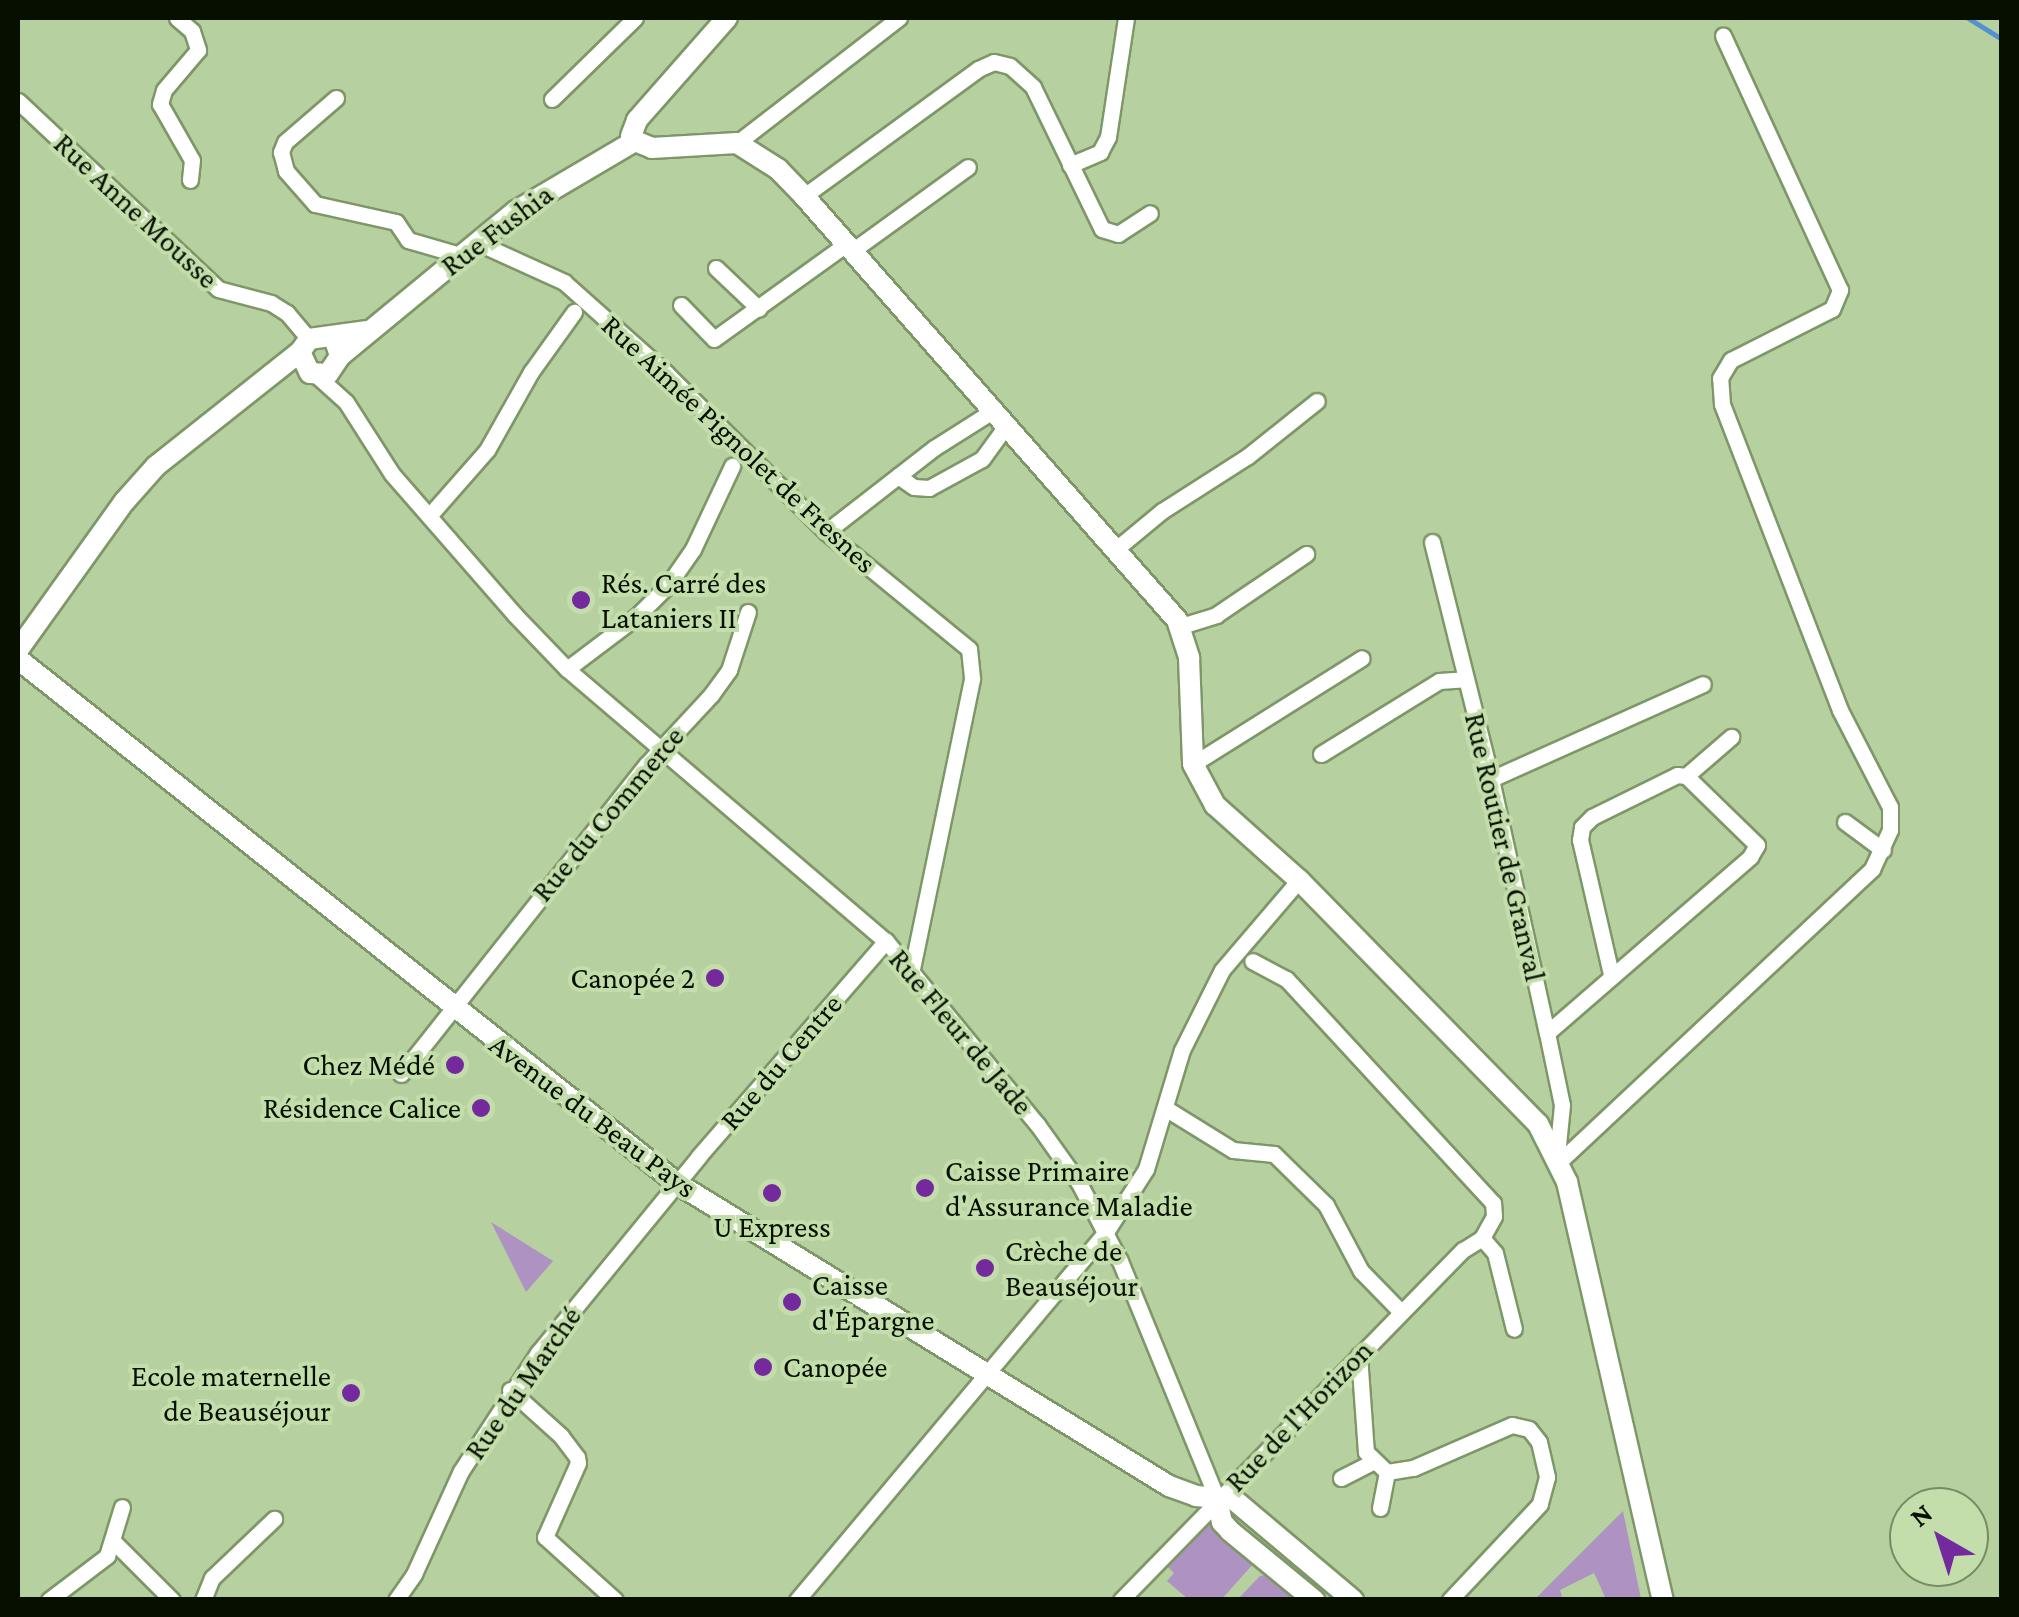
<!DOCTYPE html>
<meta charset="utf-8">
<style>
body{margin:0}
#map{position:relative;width:2019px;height:1617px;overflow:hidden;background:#b6d09f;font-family:"Crimson Pro",serif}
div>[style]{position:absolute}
.green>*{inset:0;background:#ae92c2}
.stream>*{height:5px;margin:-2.5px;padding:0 2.5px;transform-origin:2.5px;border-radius:2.5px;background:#5391d0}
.roads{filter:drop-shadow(2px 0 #7e9768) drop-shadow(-2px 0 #7e9768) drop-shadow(0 2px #7e9768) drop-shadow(0 -2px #7e9768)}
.minor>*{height:15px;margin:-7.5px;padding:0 7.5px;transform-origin:7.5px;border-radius:7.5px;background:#fff}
.tertiary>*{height:20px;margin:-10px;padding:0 10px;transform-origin:10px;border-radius:10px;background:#fff}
.dots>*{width:28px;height:28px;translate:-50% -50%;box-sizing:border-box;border:5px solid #c3ddab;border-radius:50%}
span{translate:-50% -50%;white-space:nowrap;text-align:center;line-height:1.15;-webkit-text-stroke:8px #c3ddab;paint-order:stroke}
.street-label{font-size:30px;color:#070f01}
.poi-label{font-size:30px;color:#070f01}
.left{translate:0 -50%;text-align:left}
.right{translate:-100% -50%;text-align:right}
.frame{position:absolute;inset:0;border:20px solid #070f01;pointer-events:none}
.north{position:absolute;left:1889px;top:1487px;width:100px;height:100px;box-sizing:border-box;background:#c3ddab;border:2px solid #788b67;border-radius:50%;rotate:321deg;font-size:28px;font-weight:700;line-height:40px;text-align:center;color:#070f01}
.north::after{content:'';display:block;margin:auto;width:35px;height:45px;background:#742a9d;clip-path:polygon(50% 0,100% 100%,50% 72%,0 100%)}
</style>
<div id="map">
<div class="green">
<div style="clip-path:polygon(491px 1222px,553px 1261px,526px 1292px)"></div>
<div style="clip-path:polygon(1623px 1511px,1641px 1599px,1606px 1599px,1594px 1573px,1560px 1590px,1562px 1596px,1557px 1599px,1535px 1599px)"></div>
<div style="clip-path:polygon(1210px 1522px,1254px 1563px,1221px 1600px,1188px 1599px,1167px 1581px,1174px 1573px,1166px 1565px)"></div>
<div style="clip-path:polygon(1271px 1574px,1300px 1600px,1237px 1600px,1260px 1576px)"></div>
</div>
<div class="stream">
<div style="left:1968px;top:18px;width:40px;rotate:32deg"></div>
</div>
<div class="roads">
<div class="minor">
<div style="left:177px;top:18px;width:20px;rotate:41deg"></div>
<div style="left:192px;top:31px;width:20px;rotate:72deg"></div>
<div style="left:198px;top:50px;width:52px;rotate:130.4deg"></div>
<div style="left:164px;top:90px;width:15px;rotate:106deg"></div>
<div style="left:160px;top:104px;width:64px;rotate:60.3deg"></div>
<div style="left:192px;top:160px;width:20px;rotate:96deg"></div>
<div style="left:336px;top:98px;width:67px;rotate:139.2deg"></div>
<div style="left:285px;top:142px;width:11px;rotate:112deg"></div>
<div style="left:281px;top:152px;width:20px;rotate:75deg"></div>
<div style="left:286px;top:171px;width:44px;rotate:48.7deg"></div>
<div style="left:315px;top:204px;width:83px;rotate:12.5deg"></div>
<div style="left:396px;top:222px;width:22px;rotate:56deg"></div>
<div style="left:408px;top:240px;width:54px;rotate:16.1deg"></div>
<div style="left:552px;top:99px;width:116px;rotate:-44.3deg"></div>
<div style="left:18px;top:101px;width:274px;rotate:43.2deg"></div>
<div style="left:218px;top:289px;width:55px;rotate:14.8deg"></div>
<div style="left:271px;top:303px;width:19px;rotate:32deg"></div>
<div style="left:287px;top:313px;width:34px;rotate:50deg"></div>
<div style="left:737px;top:143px;width:205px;rotate:-37.7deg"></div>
<div style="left:1070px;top:165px;width:33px;rotate:-23deg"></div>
<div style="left:1100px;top:152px;width:17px;rotate:-62deg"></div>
<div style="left:1108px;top:137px;width:120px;rotate:-81.4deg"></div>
<div style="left:804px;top:196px;width:215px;rotate:-36.1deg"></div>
<div style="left:978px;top:69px;width:17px;rotate:-24deg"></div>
<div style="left:994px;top:62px;width:16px;rotate:14deg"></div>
<div style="left:1010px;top:66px;width:31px;rotate:42deg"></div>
<div style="left:1033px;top:87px;width:158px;rotate:64.1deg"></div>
<div style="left:1102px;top:229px;width:17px;rotate:17deg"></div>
<div style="left:1118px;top:234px;width:38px;rotate:-33deg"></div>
<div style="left:476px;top:242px;width:97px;rotate:24.4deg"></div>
<div style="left:564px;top:282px;width:137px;rotate:41.7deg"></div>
<div style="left:666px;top:373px;width:226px;rotate:44.8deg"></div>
<div style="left:826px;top:532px;width:185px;rotate:39.3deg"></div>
<div style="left:969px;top:649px;width:30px;rotate:84deg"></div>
<div style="left:972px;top:679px;width:296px;rotate:101.7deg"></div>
<div style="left:852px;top:251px;width:143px;rotate:-35.9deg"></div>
<div style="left:716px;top:268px;width:59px;rotate:43.6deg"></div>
<div style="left:681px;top:305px;width:47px;rotate:45.9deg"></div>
<div style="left:714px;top:339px;width:163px;rotate:-35.7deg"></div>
<div style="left:316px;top:375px;width:40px;rotate:42deg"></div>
<div style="left:346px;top:402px;width:85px;rotate:57.4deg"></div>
<div style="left:392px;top:474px;width:187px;rotate:48.9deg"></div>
<div style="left:515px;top:615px;width:75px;rotate:46.1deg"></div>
<div style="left:567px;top:669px;width:419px;rotate:40.5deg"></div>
<div style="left:886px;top:941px;width:237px;rotate:50.5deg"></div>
<div style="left:1037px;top:1124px;width:72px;rotate:54.6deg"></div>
<div style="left:1079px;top:1183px;width:88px;rotate:62.3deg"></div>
<div style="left:1120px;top:1261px;width:257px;rotate:67.8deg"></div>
<div style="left:898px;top:476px;width:19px;rotate:35deg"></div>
<div style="left:914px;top:487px;width:15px;rotate:4deg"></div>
<div style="left:929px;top:488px;width:60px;rotate:-28.7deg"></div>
<div style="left:982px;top:459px;width:39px;rotate:-54deg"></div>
<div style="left:429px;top:516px;width:88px;rotate:-48.7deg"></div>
<div style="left:487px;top:450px;width:90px;rotate:-60.6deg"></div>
<div style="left:531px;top:372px;width:74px;rotate:-54.4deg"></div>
<div style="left:826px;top:532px;width:137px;rotate:-37.9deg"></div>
<div style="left:934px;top:448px;width:67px;rotate:-32.3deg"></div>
<div style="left:1432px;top:542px;width:244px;rotate:76deg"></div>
<div style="left:1491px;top:779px;width:260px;rotate:77.6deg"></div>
<div style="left:1547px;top:1033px;width:74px;rotate:78.2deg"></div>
<div style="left:1562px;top:1105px;width:50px;rotate:95.7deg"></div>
<div style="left:1116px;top:549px;width:60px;rotate:-39.6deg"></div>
<div style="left:1162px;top:511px;width:102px;rotate:-32.6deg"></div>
<div style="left:1248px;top:456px;width:88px;rotate:-38.6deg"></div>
<div style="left:1181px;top:626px;width:37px;rotate:-17deg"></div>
<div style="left:1216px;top:615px;width:109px;rotate:-34.1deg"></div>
<div style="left:567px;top:669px;width:88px;rotate:-37.1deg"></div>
<div style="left:637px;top:616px;width:44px;rotate:-45deg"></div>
<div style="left:668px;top:585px;width:44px;rotate:-55.2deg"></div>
<div style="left:693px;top:549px;width:92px;rotate:-64.8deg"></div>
<div style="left:1321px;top:754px;width:139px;rotate:-31.7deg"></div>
<div style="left:1439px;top:681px;width:26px;rotate:-4deg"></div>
<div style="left:1193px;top:764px;width:199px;rotate:-32.1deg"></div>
<div style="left:1491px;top:779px;width:232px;rotate:-24.1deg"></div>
<div style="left:1845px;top:822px;width:47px;rotate:36.4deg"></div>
<div style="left:1611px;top:974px;width:138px;rotate:-103deg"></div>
<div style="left:1580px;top:840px;width:13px;rotate:-81deg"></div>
<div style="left:1582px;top:827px;width:14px;rotate:-45deg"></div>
<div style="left:1592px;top:817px;width:95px;rotate:-26.3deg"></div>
<div style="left:1677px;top:775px;width:9px;rotate:6deg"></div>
<div style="left:1686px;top:776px;width:60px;rotate:-40.9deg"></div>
<div style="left:1547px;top:1033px;width:269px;rotate:-40.9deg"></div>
<div style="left:1750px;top:857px;width:14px;rotate:-60deg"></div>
<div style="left:1757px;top:845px;width:99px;rotate:-135.8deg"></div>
<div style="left:401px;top:1074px;width:394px;rotate:-51.6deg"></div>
<div style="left:646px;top:765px;width:96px;rotate:-47.1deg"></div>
<div style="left:711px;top:695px;width:31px;rotate:-54deg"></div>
<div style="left:729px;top:670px;width:61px;rotate:-71.9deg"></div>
<div style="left:1165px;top:1108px;width:80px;rotate:31.7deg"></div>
<div style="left:1233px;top:1150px;width:41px;rotate:5.6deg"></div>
<div style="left:1274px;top:1154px;width:73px;rotate:44.4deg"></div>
<div style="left:1326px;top:1205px;width:75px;rotate:62.1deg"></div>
<div style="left:1361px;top:1271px;width:57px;rotate:45.7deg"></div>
<div style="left:1559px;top:1162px;width:429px;rotate:-43.1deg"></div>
<div style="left:1872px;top:869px;width:43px;rotate:-65.2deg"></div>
<div style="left:1890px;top:830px;width:23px;rotate:-90deg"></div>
<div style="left:1890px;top:807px;width:109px;rotate:-117.3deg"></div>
<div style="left:1840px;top:710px;width:328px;rotate:-111.1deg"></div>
<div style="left:1722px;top:404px;width:26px;rotate:-94deg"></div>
<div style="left:1720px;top:378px;width:21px;rotate:-59deg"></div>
<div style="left:1731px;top:360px;width:113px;rotate:-26.8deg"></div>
<div style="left:1832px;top:309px;width:21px;rotate:-67deg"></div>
<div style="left:1840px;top:290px;width:280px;rotate:-114.7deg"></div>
<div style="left:1482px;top:1238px;width:20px;rotate:49deg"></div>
<div style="left:1495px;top:1253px;width:78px;rotate:76deg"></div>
<div style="left:1359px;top:1355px;width:97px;rotate:85.9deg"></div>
<div style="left:1366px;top:1452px;width:29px;rotate:44deg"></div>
<div style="left:1387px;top:1472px;width:26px;rotate:-9deg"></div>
<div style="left:1413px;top:1468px;width:108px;rotate:-23.5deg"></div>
<div style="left:1512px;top:1425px;width:17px;rotate:13deg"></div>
<div style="left:1529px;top:1429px;width:16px;rotate:52deg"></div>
<div style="left:1539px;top:1442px;width:36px;rotate:77deg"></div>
<div style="left:1547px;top:1477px;width:28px;rotate:105deg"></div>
<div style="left:1540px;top:1504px;width:132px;rotate:133.2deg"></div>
<div style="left:510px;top:1390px;width:69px;rotate:42deg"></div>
<div style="left:561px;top:1436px;width:26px;rotate:53deg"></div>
<div style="left:577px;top:1457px;width:6px;rotate:81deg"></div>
<div style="left:578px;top:1463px;width:81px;rotate:114deg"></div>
<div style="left:545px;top:1537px;width:94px;rotate:42deg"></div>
<div style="left:1341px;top:1478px;width:35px;rotate:-27deg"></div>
<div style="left:1380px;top:1508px;width:37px;rotate:-79deg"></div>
<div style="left:114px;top:1542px;width:82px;rotate:45deg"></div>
<div style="left:49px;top:1600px;width:73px;rotate:-37.2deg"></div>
<div style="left:107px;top:1556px;width:51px;rotate:-73deg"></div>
<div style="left:203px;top:1600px;width:24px;rotate:-68deg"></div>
<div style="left:212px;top:1578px;width:86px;rotate:-43.6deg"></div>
<div style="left:396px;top:1600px;width:32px;rotate:-55deg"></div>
<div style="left:414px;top:1574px;width:113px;rotate:-65.5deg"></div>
<div style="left:461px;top:1471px;width:141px;rotate:-56.9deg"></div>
<div style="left:538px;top:1353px;width:254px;rotate:-50.7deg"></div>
<div style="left:699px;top:1156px;width:285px;rotate:-49deg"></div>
<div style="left:797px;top:1600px;width:481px;rotate:-50deg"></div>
<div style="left:1106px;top:1232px;width:75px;rotate:-57.6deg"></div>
<div style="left:1146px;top:1169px;width:124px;rotate:-73.2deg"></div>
<div style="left:1182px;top:1050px;width:89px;rotate:-63.4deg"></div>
<div style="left:1222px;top:970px;width:118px;rotate:-49.5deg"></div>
<div style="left:1121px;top:1600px;width:489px;rotate:-45.7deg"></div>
<div style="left:1463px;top:1250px;width:22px;rotate:-32deg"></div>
<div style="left:1482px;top:1238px;width:25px;rotate:-61deg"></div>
<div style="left:1494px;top:1216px;width:13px;rotate:-94deg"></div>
<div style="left:1493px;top:1203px;width:305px;rotate:-132.7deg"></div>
<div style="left:1286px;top:979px;width:38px;rotate:-152deg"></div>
</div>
<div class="tertiary">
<div style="left:635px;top:141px;width:18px;rotate:22deg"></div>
<div style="left:652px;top:148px;width:85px;rotate:-3.4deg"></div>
<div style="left:737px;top:143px;width:49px;rotate:32.4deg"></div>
<div style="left:778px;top:169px;width:37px;rotate:46deg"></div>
<div style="left:804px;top:196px;width:565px;rotate:48.66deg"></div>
<div style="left:1177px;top:620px;width:40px;rotate:72deg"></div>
<div style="left:1189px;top:658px;width:106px;rotate:87.8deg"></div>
<div style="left:1193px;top:764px;width:47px;rotate:61.8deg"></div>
<div style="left:1215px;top:805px;width:113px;rotate:41.8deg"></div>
<div style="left:1299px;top:880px;width:342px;rotate:45.6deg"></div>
<div style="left:1538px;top:1124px;width:65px;rotate:63.4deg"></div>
<div style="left:1567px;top:1182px;width:429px;rotate:77.1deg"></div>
<div style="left:635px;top:141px;width:6px;rotate:-129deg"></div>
<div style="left:631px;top:136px;width:17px;rotate:-69deg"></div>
<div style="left:637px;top:120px;width:136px;rotate:-48.6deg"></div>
<div style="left:300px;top:352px;width:23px;rotate:65deg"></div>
<div style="left:310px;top:373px;width:18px;rotate:3deg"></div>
<div style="left:328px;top:374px;width:22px;rotate:-56deg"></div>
<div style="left:340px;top:356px;width:13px;rotate:-108deg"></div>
<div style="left:340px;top:356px;width:228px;rotate:-39.5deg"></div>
<div style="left:516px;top:211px;width:138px;rotate:-30.5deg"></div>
<div style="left:18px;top:650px;width:182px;rotate:-54.4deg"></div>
<div style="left:124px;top:502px;width:48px;rotate:-48.4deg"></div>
<div style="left:156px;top:466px;width:184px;rotate:-38.4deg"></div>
<div style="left:300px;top:352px;width:16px;rotate:-55deg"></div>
<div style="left:309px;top:339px;width:59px;rotate:-7.9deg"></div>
<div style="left:18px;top:659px;width:843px;rotate:38.5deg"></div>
<div style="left:678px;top:1184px;width:576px;rotate:31.59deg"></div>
<div style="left:1169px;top:1486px;width:29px;rotate:20deg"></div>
<div style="left:1196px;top:1496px;width:37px;rotate:5deg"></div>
<div style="left:1233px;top:1499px;width:157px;rotate:40.1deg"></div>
<div style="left:1217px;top:1499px;width:24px;rotate:78deg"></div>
<div style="left:1222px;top:1522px;width:12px;rotate:48deg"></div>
<div style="left:1230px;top:1531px;width:109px;rotate:39.4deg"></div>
</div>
</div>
<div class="dots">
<div style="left:581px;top:600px;background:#742a9d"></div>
<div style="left:715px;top:978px;background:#742a9d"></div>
<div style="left:455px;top:1065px;background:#742a9d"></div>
<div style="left:481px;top:1108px;background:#742a9d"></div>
<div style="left:925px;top:1188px;background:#742a9d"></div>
<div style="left:772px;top:1193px;background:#742a9d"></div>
<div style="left:985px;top:1268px;background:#742a9d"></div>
<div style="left:792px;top:1302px;background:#742a9d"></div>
<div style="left:763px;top:1367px;background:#742a9d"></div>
<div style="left:351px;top:1393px;background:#742a9d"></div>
</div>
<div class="street-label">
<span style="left:136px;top:211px;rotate:43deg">Rue Anne Mousse</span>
<span style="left:497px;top:230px;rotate:-37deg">Rue Fushia</span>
<span style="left:739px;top:444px;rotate:43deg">Rue Aimée Pignolet de Fresnes</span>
<span style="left:608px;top:814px;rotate:-50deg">Rue du Commerce</span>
<span style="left:1505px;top:847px;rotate:77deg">Rue Routier de Granval</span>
<span style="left:961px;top:1032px;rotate:50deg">Rue Fleur de Jade</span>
<span style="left:781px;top:1062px;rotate:-49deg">Rue du Centre</span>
<span style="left:593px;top:1116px;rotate:37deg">Avenue du Beau Pays</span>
<span style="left:523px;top:1383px;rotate:-55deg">Rue du Marché</span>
<span style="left:1299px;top:1416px;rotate:-46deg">Rue de l'Horizon</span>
</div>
<div class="poi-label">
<span class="left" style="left:601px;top:600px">Rés. Carré des<br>Lataniers II</span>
<span class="right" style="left:695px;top:978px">Canopée 2</span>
<span class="right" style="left:435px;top:1065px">Chez Médé</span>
<span class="right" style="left:461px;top:1108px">Résidence Calice</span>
<span class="left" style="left:945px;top:1188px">Caisse Primaire<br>d'Assurance Maladie</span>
<span style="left:772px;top:1227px">U Express</span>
<span class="left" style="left:1005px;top:1268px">Crèche de<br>Beauséjour</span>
<span class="left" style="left:812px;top:1302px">Caisse<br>d'Épargne</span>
<span class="left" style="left:783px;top:1367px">Canopée</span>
<span class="right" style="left:331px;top:1393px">Ecole maternelle<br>de Beauséjour</span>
</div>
<div class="frame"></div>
<div class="north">N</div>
</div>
